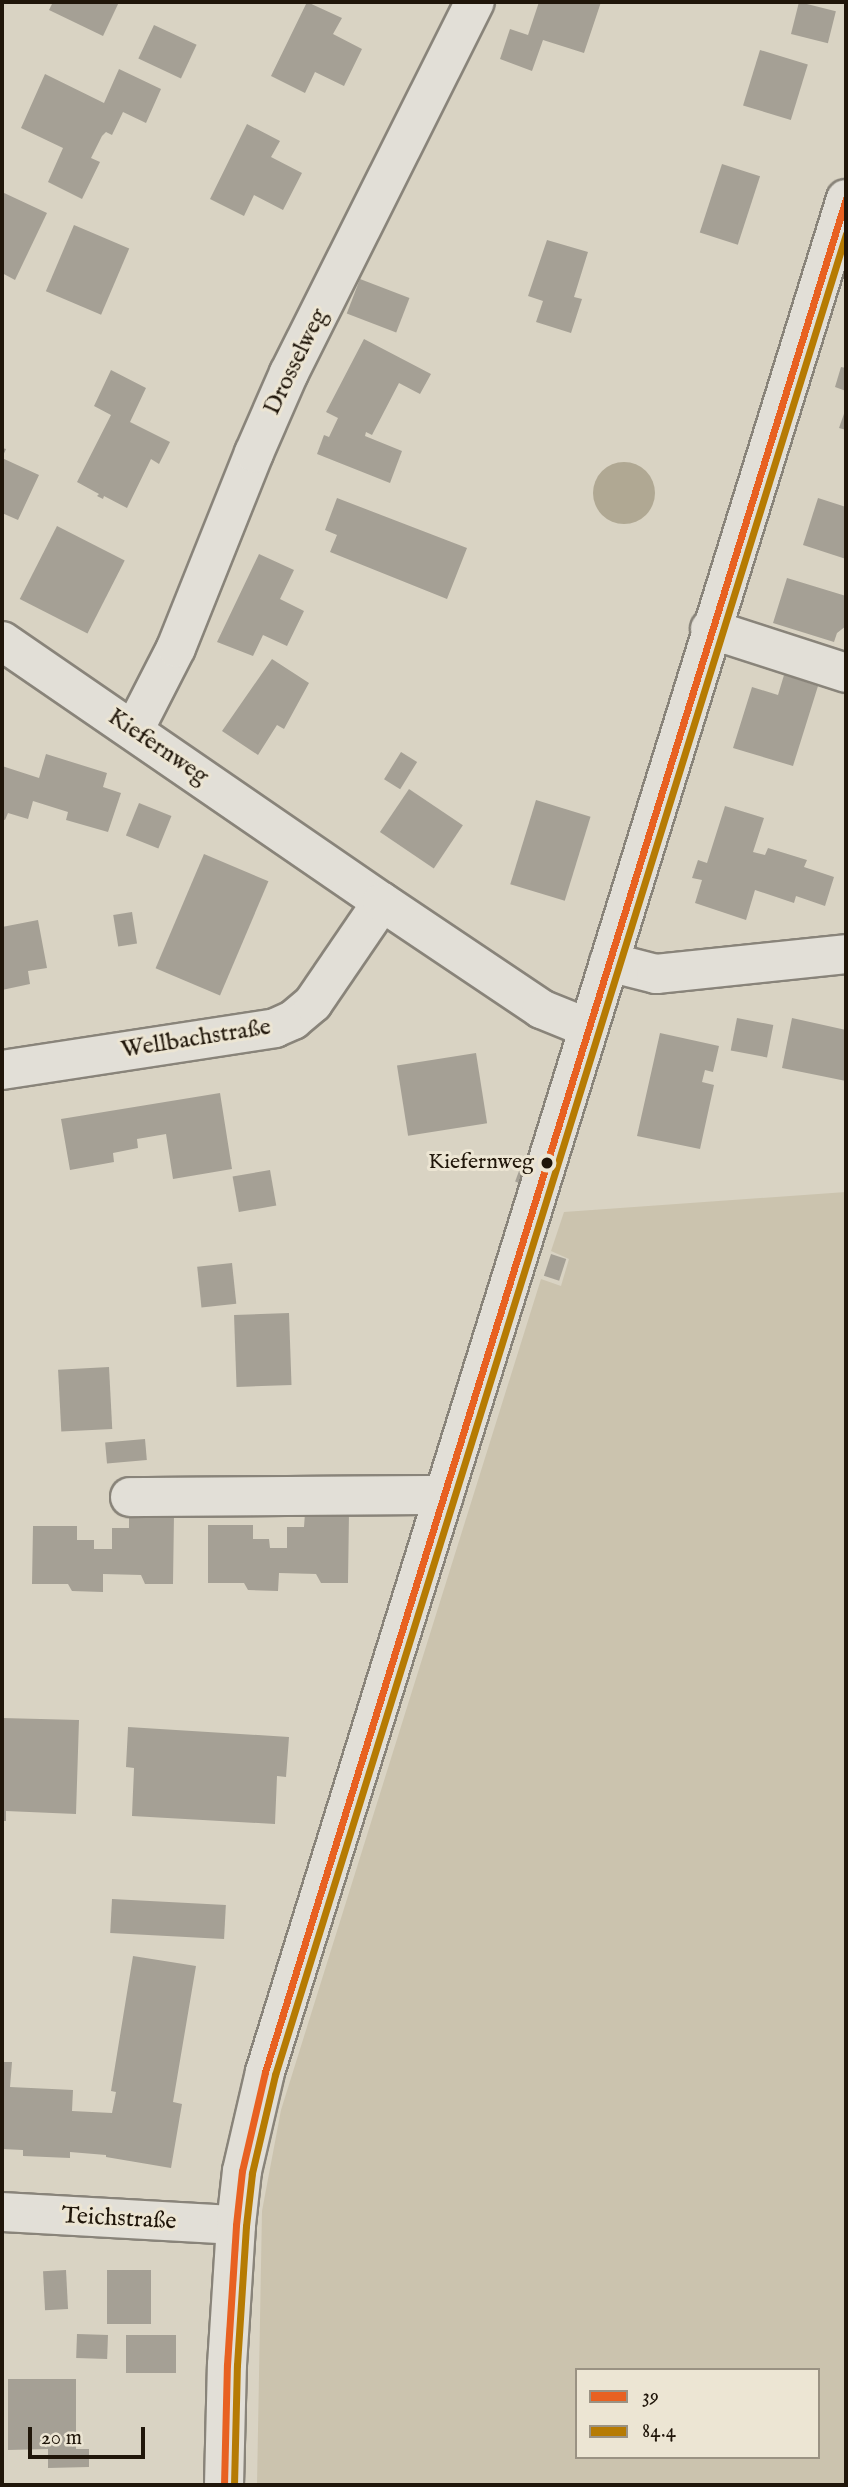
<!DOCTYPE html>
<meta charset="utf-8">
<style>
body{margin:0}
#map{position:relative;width:848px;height:2487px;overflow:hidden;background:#d9d3c3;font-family:"IM FELL English",serif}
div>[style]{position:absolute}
.green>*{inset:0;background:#cbc3ae}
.water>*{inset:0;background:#b0a893}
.round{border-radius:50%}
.building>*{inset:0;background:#a5a095;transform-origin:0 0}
.roads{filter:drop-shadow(2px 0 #89847a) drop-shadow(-2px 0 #89847a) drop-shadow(0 2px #89847a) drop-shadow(0 -2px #89847a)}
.minor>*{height:38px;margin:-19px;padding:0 19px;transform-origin:19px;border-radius:19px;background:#e2dfd7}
.bus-1>*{height:7px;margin:-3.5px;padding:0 3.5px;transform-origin:3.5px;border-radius:3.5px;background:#e86121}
.bus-2>*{height:7px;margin:-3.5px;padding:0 3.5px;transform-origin:3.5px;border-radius:3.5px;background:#b67b03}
.dots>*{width:19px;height:19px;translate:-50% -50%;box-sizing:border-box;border:4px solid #ece5d3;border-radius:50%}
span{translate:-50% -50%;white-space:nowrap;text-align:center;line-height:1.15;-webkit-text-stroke:6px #ece5d3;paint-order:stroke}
.bus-label{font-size:22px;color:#20160a}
.right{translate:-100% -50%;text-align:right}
.street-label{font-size:24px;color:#20160a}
.frame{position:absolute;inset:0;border:4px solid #20160a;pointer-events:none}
.legend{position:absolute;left:575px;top:2368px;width:245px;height:91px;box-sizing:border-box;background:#ece5d3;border:2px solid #9a9283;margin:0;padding:9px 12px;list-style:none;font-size:21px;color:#20160a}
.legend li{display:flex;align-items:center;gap:14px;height:35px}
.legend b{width:35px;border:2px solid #9a9283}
.scale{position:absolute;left:28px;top:2427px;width:117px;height:32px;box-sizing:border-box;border:4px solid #20160a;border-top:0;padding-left:9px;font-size:21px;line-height:24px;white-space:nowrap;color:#20160a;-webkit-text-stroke:5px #ece5d3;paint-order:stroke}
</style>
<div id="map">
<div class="green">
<div style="clip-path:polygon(evenodd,846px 1192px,846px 2485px,257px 2485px,262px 2211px,281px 2110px,541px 1279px,561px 1286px,569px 1259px,551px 1251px,564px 1212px,846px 1192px,577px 2370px,818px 2370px,818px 2457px,577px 2457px,577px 2370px)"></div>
</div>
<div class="water">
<div class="round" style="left:593px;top:462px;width:62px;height:62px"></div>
</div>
<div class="building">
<div style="clip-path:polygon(53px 2px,119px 2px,103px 36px,49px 10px)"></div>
<div style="clip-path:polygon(307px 2px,342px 18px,333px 34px,362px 49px,344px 86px,315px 72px,305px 93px,271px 76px)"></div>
<div style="clip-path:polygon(539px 2px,601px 2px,584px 53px,543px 40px,532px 71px,500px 59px,510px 29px,528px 35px)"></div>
<div style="left:799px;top:2px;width:38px;height:33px;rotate:14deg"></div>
<div style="left:154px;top:25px;width:47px;height:37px;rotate:25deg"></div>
<div style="left:760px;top:50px;width:50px;height:58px;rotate:17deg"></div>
<div style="clip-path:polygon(119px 69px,161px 89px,146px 123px,123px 112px,112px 135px,106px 132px,102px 136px,91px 158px,100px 162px,82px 199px,48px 182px,63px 148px,21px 128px,45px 74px,104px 103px)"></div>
<div style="clip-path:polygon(247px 124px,280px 141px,271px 157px,302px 173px,283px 210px,254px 195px,244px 216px,210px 199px)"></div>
<div style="left:722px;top:164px;width:40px;height:72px;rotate:18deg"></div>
<div style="clip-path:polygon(2px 192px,47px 213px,15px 280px,2px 273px)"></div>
<div style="left:74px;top:225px;width:60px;height:72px;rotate:23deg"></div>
<div style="clip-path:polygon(547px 240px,588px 252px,574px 297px,582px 299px,571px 333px,536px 322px,543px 301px,528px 296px)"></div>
<div style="left:360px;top:279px;width:53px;height:37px;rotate:21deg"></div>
<div style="clip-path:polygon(364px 339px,431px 374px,420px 394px,399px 383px,372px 435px,366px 432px,365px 436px,402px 451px,390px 483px,317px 454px,324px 435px,329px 437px,338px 418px,326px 412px)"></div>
<div style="clip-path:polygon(841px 367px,846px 368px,846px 391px,835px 387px)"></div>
<div style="clip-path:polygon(111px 370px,146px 388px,130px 422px,170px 442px,159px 464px,151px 459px,127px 508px,104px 496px,103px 499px,97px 496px,99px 494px,77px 482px,111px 415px,94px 406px)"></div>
<div style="clip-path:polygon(846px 408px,846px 430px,839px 428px)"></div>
<div style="clip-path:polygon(2px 448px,6px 449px,2px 458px,39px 475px,18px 520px,2px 513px)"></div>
<div style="clip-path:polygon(337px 498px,467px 548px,447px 599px,330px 552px,337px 535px,325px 530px)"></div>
<div style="clip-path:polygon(818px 498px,846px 507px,846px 559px,803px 545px)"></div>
<div style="left:57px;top:526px;width:76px;height:82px;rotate:27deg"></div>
<div style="clip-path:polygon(259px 554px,294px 570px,280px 599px,304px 611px,287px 646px,263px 635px,253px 656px,217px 642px)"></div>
<div style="clip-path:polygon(787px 578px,846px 596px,846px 626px,837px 633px,834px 642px,773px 623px)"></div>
<div style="clip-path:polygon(272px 659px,309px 683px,284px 729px,277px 725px,258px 755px,222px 731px)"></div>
<div style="clip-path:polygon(784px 675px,818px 686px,793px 766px,733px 748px,752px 687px,778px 695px)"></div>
<div style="left:401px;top:752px;width:19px;height:32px;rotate:32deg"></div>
<div style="clip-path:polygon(46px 754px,107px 773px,103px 787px,121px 793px,108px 832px,66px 820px,68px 812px,33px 801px,28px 819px,8px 813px,5px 820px,2px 819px,2px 766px,39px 778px)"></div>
<div style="left:409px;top:789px;width:65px;height:52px;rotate:34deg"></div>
<div style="left:536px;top:800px;width:57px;height:88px;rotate:17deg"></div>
<div style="left:139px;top:803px;width:35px;height:35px;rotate:22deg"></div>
<div style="clip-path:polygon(725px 806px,764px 818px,753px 852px,765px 855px,768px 848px,807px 860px,804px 867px,834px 877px,825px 906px,796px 896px,794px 903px,755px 890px,746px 920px,695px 903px,702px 880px,692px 878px,698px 860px,707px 863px)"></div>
<div style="left:204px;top:854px;width:70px;height:124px;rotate:23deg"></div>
<div style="left:132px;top:912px;width:32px;height:19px;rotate:81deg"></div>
<div style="clip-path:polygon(38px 920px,47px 968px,28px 971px,30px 984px,2px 990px,2px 927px)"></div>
<div style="left:737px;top:1018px;width:37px;height:33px;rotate:11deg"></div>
<div style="clip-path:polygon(792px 1018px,846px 1030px,846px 1081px,782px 1068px)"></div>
<div style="clip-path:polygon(660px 1033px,719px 1046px,713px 1072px,705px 1070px,702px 1082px,714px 1085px,700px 1149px,637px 1136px)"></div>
<div style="left:476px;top:1053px;width:71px;height:80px;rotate:81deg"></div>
<div style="clip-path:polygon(220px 1093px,232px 1169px,173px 1179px,166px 1134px,137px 1139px,138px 1148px,113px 1153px,114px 1162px,70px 1170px,61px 1119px)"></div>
<div style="left:523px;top:1160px;width:15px;height:23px;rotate:20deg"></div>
<div style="left:270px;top:1170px;width:36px;height:38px;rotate:80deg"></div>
<div style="left:551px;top:1254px;width:16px;height:23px;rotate:18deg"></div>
<div style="left:232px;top:1263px;width:41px;height:35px;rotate:84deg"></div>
<div style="left:289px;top:1313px;width:72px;height:55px;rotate:88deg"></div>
<div style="left:109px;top:1367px;width:62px;height:51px;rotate:87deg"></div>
<div style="left:145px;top:1439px;width:21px;height:40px;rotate:85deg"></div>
<div style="clip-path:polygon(305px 1513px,349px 1513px,348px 1583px,321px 1583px,316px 1574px,279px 1573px,278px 1591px,248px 1590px,244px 1583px,208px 1583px,208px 1525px,253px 1525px,253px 1539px,269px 1539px,270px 1548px,287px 1548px,287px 1527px,304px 1527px)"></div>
<div style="clip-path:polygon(129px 1514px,174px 1515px,173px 1584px,145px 1584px,141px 1575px,103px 1574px,103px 1592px,72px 1591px,68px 1584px,32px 1584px,33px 1526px,77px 1526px,77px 1540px,94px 1540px,94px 1549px,112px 1549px,112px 1528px,129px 1528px)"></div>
<div style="clip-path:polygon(2px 1718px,79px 1720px,76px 1814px,6px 1811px,6px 1821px,2px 1821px)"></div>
<div style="clip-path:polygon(128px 1727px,289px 1737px,286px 1777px,277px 1776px,275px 1824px,132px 1816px,134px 1768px,126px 1767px)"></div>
<div style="left:112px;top:1899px;width:114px;height:34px;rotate:3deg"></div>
<div style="clip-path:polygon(133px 1956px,196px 1966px,173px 2102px,182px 2104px,171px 2168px,106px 2157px,106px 2155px,70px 2152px,70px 2158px,23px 2156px,23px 2150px,2px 2149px,2px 2062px,12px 2062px,10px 2087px,73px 2090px,72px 2111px,112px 2113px,116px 2092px,111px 2091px)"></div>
<div style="left:66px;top:2270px;width:39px;height:23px;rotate:87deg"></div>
<div style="left:107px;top:2270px;width:44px;height:54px"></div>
<div style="left:77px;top:2334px;width:31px;height:24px;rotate:2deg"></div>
<div style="left:176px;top:2335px;width:38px;height:50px;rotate:90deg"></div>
<div style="clip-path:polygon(8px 2379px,76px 2379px,76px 2449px,89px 2449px,89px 2467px,48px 2468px,48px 2449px,8px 2450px)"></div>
</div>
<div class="roads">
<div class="minor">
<div style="left:710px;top:629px;width:143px;rotate:17.9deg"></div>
<div style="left:2px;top:641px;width:461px;rotate:34.5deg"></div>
<div style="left:134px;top:730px;width:92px;rotate:-62.9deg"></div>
<div style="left:176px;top:648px;width:210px;rotate:-68.2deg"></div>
<div style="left:254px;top:453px;width:87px;rotate:-66.4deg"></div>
<div style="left:289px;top:373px;width:415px;rotate:-63.4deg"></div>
<div style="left:609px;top:962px;width:49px;rotate:14.3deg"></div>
<div style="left:656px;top:974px;width:191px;rotate:-6deg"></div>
<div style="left:2px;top:1070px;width:276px;rotate:-8.7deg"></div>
<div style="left:275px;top:1028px;width:20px;rotate:-24deg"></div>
<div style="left:293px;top:1020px;width:26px;rotate:-40deg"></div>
<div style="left:313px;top:1003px;width:122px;rotate:-55.7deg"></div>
<div style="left:382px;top:902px;width:192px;rotate:33.9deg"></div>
<div style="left:541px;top:1009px;width:51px;rotate:22deg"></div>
<div style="left:130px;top:1497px;width:314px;rotate:-0.4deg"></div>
<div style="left:2px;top:2212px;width:234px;rotate:3.2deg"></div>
<div style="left:224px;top:2485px;width:120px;rotate:-88.6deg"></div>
<div style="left:227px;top:2365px;width:140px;rotate:-86.3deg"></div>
<div style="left:236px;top:2225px;width:54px;rotate:-83.7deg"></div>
<div style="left:242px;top:2171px;width:102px;rotate:-76.9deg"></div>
<div style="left:265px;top:2072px;width:1961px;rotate:-72.77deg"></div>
</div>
</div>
<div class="bus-1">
<div style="left:224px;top:2485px;width:120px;rotate:-88.6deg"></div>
<div style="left:227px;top:2365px;width:140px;rotate:-86.3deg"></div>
<div style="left:236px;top:2225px;width:54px;rotate:-83.7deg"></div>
<div style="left:242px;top:2171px;width:102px;rotate:-76.9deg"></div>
<div style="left:265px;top:2072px;width:1961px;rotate:-72.77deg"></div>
</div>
<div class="bus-2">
<div style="left:234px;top:2485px;width:120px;rotate:-88.6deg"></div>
<div style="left:237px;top:2365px;width:139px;rotate:-86.3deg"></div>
<div style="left:246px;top:2226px;width:53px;rotate:-83.5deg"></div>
<div style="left:252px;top:2173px;width:101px;rotate:-76.8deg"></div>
<div style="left:275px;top:2075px;width:1928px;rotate:-72.77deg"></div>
</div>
<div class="dots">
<div style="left:547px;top:1163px;background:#20160a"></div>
</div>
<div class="bus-label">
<span class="right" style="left:534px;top:1163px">Kiefernweg</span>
</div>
<div class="street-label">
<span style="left:296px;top:362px;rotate:-64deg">Drosselweg</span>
<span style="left:158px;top:747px;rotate:34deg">Kiefernweg</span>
<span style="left:196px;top:1039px;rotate:-9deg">Wellbachstraße</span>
<span style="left:119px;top:2219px;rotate:3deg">Teichstraße</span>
</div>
<div class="frame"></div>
<ul class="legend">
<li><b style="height:9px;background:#e86121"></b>39</li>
<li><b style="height:9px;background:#b67b03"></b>84.4</li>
</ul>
<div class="scale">20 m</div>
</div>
